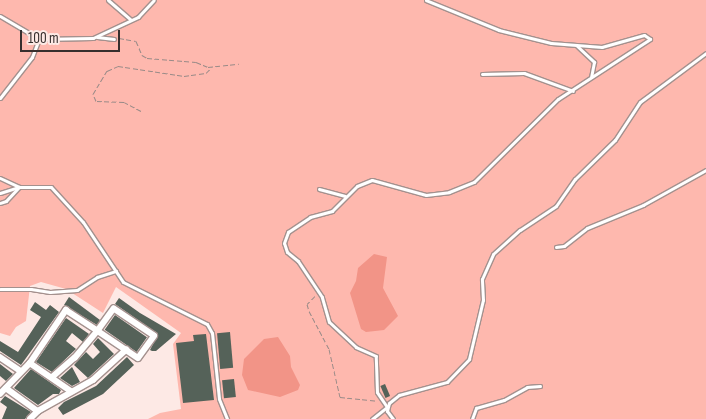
<!DOCTYPE html>
<style>
body{margin:0}
#map{position:relative;width:706px;height:419px;overflow:hidden;background:#fde9e5;font-family:"Sofia Sans Condensed",sans-serif}
div>[style]{position:absolute}
.green>*{inset:0;background:#feb8ae}
.water>*{inset:0;background:#f29487}
.building>*{inset:0;background:#556259;transform-origin:0 0}
.path>*{height:1px;margin-top:-0.5px;transform-origin:0;background:repeating-linear-gradient(90deg,#988a87 0 5px,transparent 0 7.5px)}
.roads{filter:drop-shadow(1px 0 #a4918e) drop-shadow(-1px 0 #a4918e) drop-shadow(0 1px #a4918e) drop-shadow(0 -1px #a4918e)}
.service>*{height:3px;margin:-1.5px;padding:0 1.5px;transform-origin:1.5px;border-radius:1.5px;background:#fff}
.minor>*{height:5.5px;margin:-2.75px;padding:0 2.75px;transform-origin:2.75px;border-radius:2.75px;background:#fff}
span{translate:-50% -50%;white-space:nowrap;text-align:center;line-height:1.15;-webkit-text-stroke:5px #fde9e5;paint-order:stroke}
.scale{position:absolute;left:20px;top:30px;width:100px;height:22px;box-sizing:border-box;border:2px solid #372f2e;border-top:0;padding-left:6px;font-size:15px;line-height:18px;white-space:nowrap;color:#372f2e;-webkit-text-stroke:4px #fde9e5;paint-order:stroke}
</style>
<div id="map">
<div class="green">
<div style="clip-path:polygon(0 0,706px 0,706px 419px,148px 419px,160px 413px,181px 409px,173px 344px,181px 333px,116px 287px,103px 313px,66px 289px,41px 282px,30px 286px,26px 321px,16px 327px,10px 336px,0 333px)"></div>
</div>
<div class="water">
<div style="clip-path:polygon(374px 254px,387px 257px,383px 288px,398px 316px,384px 330px,366px 332px,361px 329px,350px 293px,356px 281px,358px 268px)"></div>
<div style="clip-path:polygon(278px 337px,290px 356px,291px 367px,300px 385px,298px 390px,280px 397px,248px 390px,242px 375px,244px 359px,264px 339px)"></div>
</div>
<div class="building">
<div style="clip-path:polygon(69px 297px,100px 320px,97px 325px,64px 305px)"></div>
<div style="clip-path:polygon(119px 298px,140px 313px,176px 334px,156px 351px,152px 351px,150px 350px,158px 334px,115px 304px)"></div>
<div style="clip-path:polygon(35px 302px,46px 310px,50px 305px,59px 312px,21px 365px,0 351px,0 341px,18px 352px,41px 317px,30px 310px)"></div>
<div style="left:115px;top:315px;width:39px;height:18px;rotate:35deg"></div>
<div style="clip-path:polygon(66px 318px,89px 334px,83px 342px,72px 333px,66px 341px,76px 349px,52px 372px,36px 362px)"></div>
<div style="left:230px;top:332px;width:36px;height:13px;rotate:85deg"></div>
<div style="clip-path:polygon(206px 334px,214px 400px,183px 403px,176px 343px,194px 341px,193px 335px)"></div>
<div style="clip-path:polygon(98px 338px,114px 354px,88px 378px,74px 365px,86px 352px,93px 359px,100px 352px,93px 344px)"></div>
<div style="clip-path:polygon(127px 357px,134px 365px,103px 394px,63px 415px,58px 408px,64px 402px,96px 386px)"></div>
<div style="clip-path:polygon(0 364px,13px 374px,6px 381px,0 376px)"></div>
<div style="clip-path:polygon(72px 367px,80px 382px,72px 386px,60px 378px)"></div>
<div style="clip-path:polygon(31px 369px,61px 390px,59px 394px,53px 394px,38px 405px,14px 388px)"></div>
<div style="left:234px;top:379px;width:18px;height:12px;rotate:84deg"></div>
<div style="left:385px;top:384px;width:13px;height:5px;rotate:67deg"></div>
<div style="clip-path:polygon(5px 396px,31px 412px,25px 419px,2px 419px,7px 407px,0 402px)"></div>
</div>
<div class="path">
<div style="left:119px;top:38px;width:17px;rotate:10deg"></div>
<div style="left:136px;top:41px;width:15px;rotate:67deg"></div>
<div style="left:142px;top:55px;width:6px;rotate:31deg"></div>
<div style="left:147px;top:58px;width:49px;rotate:4.7deg"></div>
<div style="left:196px;top:62px;width:13px;rotate:23deg"></div>
<div style="left:208px;top:67px;width:31px;rotate:-6deg"></div>
<div style="left:141px;top:111px;width:19px;rotate:-152deg"></div>
<div style="left:124px;top:102px;width:28px;rotate:-178deg"></div>
<div style="left:96px;top:101px;width:8px;rotate:-113deg"></div>
<div style="left:93px;top:94px;width:27px;rotate:-59deg"></div>
<div style="left:107px;top:71px;width:12px;rotate:-24deg"></div>
<div style="left:118px;top:66px;width:67px;rotate:8.6deg"></div>
<div style="left:184px;top:76px;width:22px;rotate:-8deg"></div>
<div style="left:206px;top:73px;width:8px;rotate:-45deg"></div>
<div style="left:315px;top:296px;width:11px;rotate:135deg"></div>
<div style="left:307px;top:304px;width:7px;rotate:74deg"></div>
<div style="left:309px;top:311px;width:43px;rotate:62.2deg"></div>
<div style="left:329px;top:349px;width:49px;rotate:77.1deg"></div>
<div style="left:340px;top:397px;width:37px;rotate:6deg"></div>
</div>
<div class="roads">
<div class="service">
<div style="left:108px;top:0;width:30px;rotate:41deg"></div>
<div style="left:0;top:16px;width:45px;rotate:30.5deg"></div>
<div style="left:39px;top:39px;width:54px;rotate:-1.1deg"></div>
<div style="left:93px;top:38px;width:50px;rotate:-25deg"></div>
<div style="left:138px;top:17px;width:23px;rotate:-47deg"></div>
<div style="left:97px;top:37px;width:17px;rotate:7deg"></div>
<div style="left:576px;top:45px;width:25px;rotate:43deg"></div>
<div style="left:594px;top:62px;width:15px;rotate:101deg"></div>
<div style="left:482px;top:74px;width:42px;rotate:-1.4deg"></div>
<div style="left:524px;top:73px;width:52px;rotate:20.2deg"></div>
<div style="left:0;top:98px;width:52px;rotate:-52deg"></div>
<div style="left:32px;top:57px;width:19px;rotate:-69deg"></div>
<div style="left:0;top:178px;width:21px;rotate:25deg"></div>
<div style="left:19px;top:187px;width:19px;rotate:133deg"></div>
<div style="left:6px;top:201px;width:6px;rotate:162deg"></div>
<div style="left:319px;top:189px;width:27px;rotate:15deg"></div>
<div style="left:0;top:193px;width:20px;rotate:-18deg"></div>
<div style="left:19px;top:187px;width:32px"></div>
<div style="left:51px;top:187px;width:47px;rotate:47.6deg"></div>
<div style="left:83px;top:222px;width:72px;rotate:56.3deg"></div>
<div style="left:123px;top:282px;width:94px;rotate:26.6deg"></div>
<div style="left:207px;top:324px;width:10px;rotate:61deg"></div>
<div style="left:212px;top:333px;width:66px;rotate:83.9deg"></div>
<div style="left:219px;top:399px;width:22px;rotate:68deg"></div>
<div style="left:556px;top:247px;width:8px;rotate:-7deg"></div>
<div style="left:564px;top:246px;width:29px;rotate:-38deg"></div>
<div style="left:587px;top:228px;width:61px;rotate:-22.3deg"></div>
<div style="left:643px;top:205px;width:72px;rotate:-29.1deg"></div>
<div style="left:0;top:289px;width:31px"></div>
<div style="left:31px;top:289px;width:19px;rotate:9deg"></div>
<div style="left:50px;top:292px;width:27px;rotate:-4deg"></div>
<div style="left:77px;top:290px;width:24px;rotate:-33deg"></div>
<div style="left:97px;top:277px;width:20px;rotate:-18deg"></div>
<div style="left:372px;top:419px;width:19px;rotate:-39deg"></div>
<div style="left:387px;top:407px;width:18px;rotate:-124deg"></div>
<div style="left:377px;top:392px;width:36px;rotate:-92deg"></div>
<div style="left:376px;top:356px;width:22px;rotate:-156deg"></div>
<div style="left:356px;top:347px;width:37px;rotate:-137deg"></div>
<div style="left:329px;top:322px;width:26px;rotate:-106deg"></div>
<div style="left:322px;top:297px;width:43px;rotate:-123.7deg"></div>
<div style="left:298px;top:261px;width:14px;rotate:-141deg"></div>
<div style="left:287px;top:252px;width:9px;rotate:-108deg"></div>
<div style="left:284px;top:243px;width:12px;rotate:-70deg"></div>
<div style="left:288px;top:232px;width:27px;rotate:-34deg"></div>
<div style="left:310px;top:217px;width:23px;rotate:-15deg"></div>
<div style="left:332px;top:211px;width:35px;rotate:-45deg"></div>
<div style="left:357px;top:186px;width:16px;rotate:-22deg"></div>
<div style="left:372px;top:180px;width:56px;rotate:15.5deg"></div>
<div style="left:426px;top:195px;width:23px;rotate:-7deg"></div>
<div style="left:449px;top:192px;width:27px;rotate:-22deg"></div>
<div style="left:474px;top:182px;width:118px;rotate:-44.7deg"></div>
<div style="left:558px;top:99px;width:110px;rotate:-33.1deg"></div>
<div style="left:650px;top:39px;width:7px;rotate:-146deg"></div>
<div style="left:644px;top:35px;width:44px;rotate:164.1deg"></div>
<div style="left:602px;top:47px;width:51px;rotate:-175.5deg"></div>
<div style="left:551px;top:43px;width:54px;rotate:-166deg"></div>
<div style="left:499px;top:30px;width:79px;rotate:-157.7deg"></div>
<div style="left:393px;top:419px;width:10px;rotate:-127deg"></div>
<div style="left:387px;top:411px;width:8px;rotate:-76deg"></div>
<div style="left:389px;top:403px;width:13px;rotate:-39deg"></div>
<div style="left:399px;top:395px;width:50px;rotate:-15.2deg"></div>
<div style="left:447px;top:382px;width:32px;rotate:-46deg"></div>
<div style="left:469px;top:359px;width:61px;rotate:-76.7deg"></div>
<div style="left:483px;top:300px;width:21px;rotate:-93deg"></div>
<div style="left:482px;top:279px;width:27px;rotate:-66deg"></div>
<div style="left:493px;top:254px;width:36px;rotate:-42deg"></div>
<div style="left:520px;top:230px;width:43px;rotate:-33.7deg"></div>
<div style="left:556px;top:206px;width:33px;rotate:-55deg"></div>
<div style="left:575px;top:179px;width:56px;rotate:-44.3deg"></div>
<div style="left:615px;top:140px;width:45px;rotate:-56.7deg"></div>
<div style="left:640px;top:102px;width:82px;rotate:-36.6deg"></div>
<div style="left:472px;top:419px;width:12px;rotate:-70deg"></div>
<div style="left:476px;top:408px;width:29px;rotate:-16deg"></div>
<div style="left:504px;top:400px;width:26px;rotate:-29deg"></div>
<div style="left:527px;top:387px;width:13px;rotate:-4deg"></div>
</div>
<div class="minor">
<div style="left:0;top:357px;width:25px;rotate:34deg"></div>
<div style="left:30px;top:363px;width:50px;rotate:34.3deg"></div>
<div style="left:6px;top:388px;width:39px;rotate:36deg"></div>
<div style="left:0;top:394px;width:43px;rotate:-45.9deg"></div>
<div style="left:30px;top:363px;width:64px;rotate:-55.8deg"></div>
<div style="left:66px;top:310px;width:38px;rotate:33deg"></div>
<div style="left:98px;top:331px;width:48px;rotate:34deg"></div>
<div style="left:138px;top:358px;width:27px;rotate:-54deg"></div>
<div style="left:154px;top:336px;width:48px;rotate:-146deg"></div>
<div style="left:114px;top:309px;width:27px;rotate:126deg"></div>
<div style="left:98px;top:331px;width:35px;rotate:130deg"></div>
<div style="left:75px;top:358px;width:30px;rotate:139deg"></div>
<div style="left:30px;top:419px;width:11px;rotate:-45deg"></div>
<div style="left:38px;top:411px;width:63px;rotate:-29.4deg"></div>
<div style="left:93px;top:380px;width:45px;rotate:-42.3deg"></div>
</div>
</div>
<div class="scale">100 m</div>
</div>
